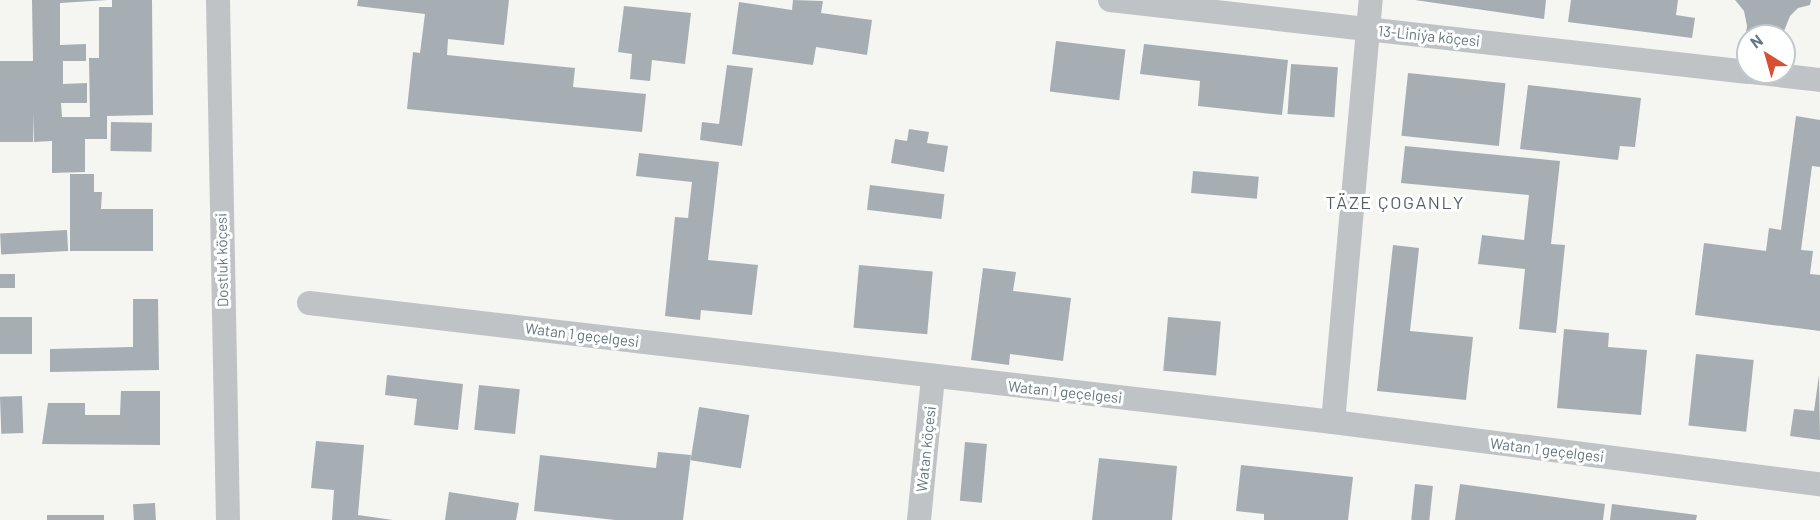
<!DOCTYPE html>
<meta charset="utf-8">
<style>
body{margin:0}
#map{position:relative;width:1820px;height:520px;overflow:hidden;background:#f5f5f2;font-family:Barlow,sans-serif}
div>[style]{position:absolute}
.building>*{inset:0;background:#a6aeb3;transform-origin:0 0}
.minor>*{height:24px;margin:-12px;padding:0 12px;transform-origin:12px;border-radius:12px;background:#bfc3c6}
span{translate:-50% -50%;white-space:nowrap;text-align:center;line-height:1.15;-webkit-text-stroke:6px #fff;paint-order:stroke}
.street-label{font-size:15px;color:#667681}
.quarter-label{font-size:18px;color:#545f67;letter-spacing:1.5px}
.north{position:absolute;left:1736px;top:24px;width:60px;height:60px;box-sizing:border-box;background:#fff;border:2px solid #c2c8cd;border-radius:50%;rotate:323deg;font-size:16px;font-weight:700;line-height:24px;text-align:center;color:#667681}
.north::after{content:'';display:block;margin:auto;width:21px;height:27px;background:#d65032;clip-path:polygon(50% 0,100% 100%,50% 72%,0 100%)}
</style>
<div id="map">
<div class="building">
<div style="clip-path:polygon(32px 0,108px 0,60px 3px,60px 45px,86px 44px,86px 61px,63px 61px,63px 84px,87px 83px,87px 103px,61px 103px,62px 117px,90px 117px,89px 58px,99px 58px,99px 7px,112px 7px,112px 0,152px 0,153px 115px,107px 116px,107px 139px,85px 139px,85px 172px,52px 173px,52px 141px,34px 142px,33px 113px,33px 142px,0 142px,0 61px,33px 61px)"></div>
<div style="clip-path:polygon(358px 0,509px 0,504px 45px,448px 39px,447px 55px,575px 68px,573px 87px,646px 94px,642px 132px,407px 109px,413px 52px,420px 53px,425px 14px,357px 6px)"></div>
<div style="clip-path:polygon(793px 0,823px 1px,821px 13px,872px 20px,867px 55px,816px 47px,813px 65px,732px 54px,739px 2px,792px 10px)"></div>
<div style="clip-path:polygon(1415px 0,1546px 0,1544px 19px)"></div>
<div style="clip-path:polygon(1571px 0,1678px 0,1676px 15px,1695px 18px,1692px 38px,1568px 22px)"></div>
<div style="clip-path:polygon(1735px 0,1811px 0,1810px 5px,1798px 8px,1790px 16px,1782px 36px,1748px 36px,1748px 47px,1744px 46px,1747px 26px,1744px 11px)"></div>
<div style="clip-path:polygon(624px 6px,691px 13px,685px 64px,652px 60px,650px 81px,630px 79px,632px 54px,618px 52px)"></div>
<div style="left:1056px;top:41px;width:70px;height:51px;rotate:7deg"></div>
<div style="clip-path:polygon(1144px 44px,1288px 60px,1282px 115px,1198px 106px,1200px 81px,1140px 74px)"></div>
<div style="left:1291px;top:64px;width:47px;height:50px;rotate:4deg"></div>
<div style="clip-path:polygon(727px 65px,753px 68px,742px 146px,700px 140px,702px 122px,719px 124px)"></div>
<div style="left:1408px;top:73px;width:98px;height:63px;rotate:6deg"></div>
<div style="clip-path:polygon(1528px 85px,1641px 98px,1635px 147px,1620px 146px,1618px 160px,1520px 149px)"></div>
<div style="clip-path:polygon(1796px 116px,1820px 120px,1820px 167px,1812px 166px,1801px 250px,1813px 251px,1810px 274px,1820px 275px,1820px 331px,1695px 315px,1704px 243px,1766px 251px,1769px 228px,1781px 230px)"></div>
<div style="left:111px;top:122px;width:41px;height:29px;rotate:1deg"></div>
<div style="clip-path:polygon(909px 129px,929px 132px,927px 143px,948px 146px,944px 172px,891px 163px,895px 139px,907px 141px)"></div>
<div style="clip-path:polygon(1405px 146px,1560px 161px,1551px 244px,1565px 245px,1556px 333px,1519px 329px,1525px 269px,1478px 264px,1482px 235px,1524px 240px,1529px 195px,1401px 183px)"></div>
<div style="clip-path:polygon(639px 153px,719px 162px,708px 260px,758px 265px,752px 315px,701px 310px,700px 320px,665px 316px,675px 217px,688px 218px,692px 182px,636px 176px)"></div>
<div style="left:1193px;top:171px;width:66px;height:22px;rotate:5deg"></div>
<div style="clip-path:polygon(70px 174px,94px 174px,94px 192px,102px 192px,101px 209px,153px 209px,153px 251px,70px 251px)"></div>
<div style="left:870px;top:185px;width:75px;height:25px;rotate:7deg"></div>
<div style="left:67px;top:230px;width:21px;height:67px;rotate:87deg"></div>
<div style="clip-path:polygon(1393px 245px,1419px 248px,1410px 331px,1473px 337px,1466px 400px,1377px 391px)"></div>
<div style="left:859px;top:265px;width:74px;height:63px;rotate:5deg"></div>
<div style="clip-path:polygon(983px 268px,1016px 272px,1013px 291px,1071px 298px,1063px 361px,1010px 354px,1009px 365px,971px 360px)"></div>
<div style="left:0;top:274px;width:15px;height:14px"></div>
<div style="clip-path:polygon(133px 299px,158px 299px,159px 370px,50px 372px,50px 349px,133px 347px)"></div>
<div style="left:0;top:317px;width:32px;height:37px"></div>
<div style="left:1168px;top:317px;width:53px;height:54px;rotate:5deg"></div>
<div style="clip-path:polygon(1564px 329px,1609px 333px,1608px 347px,1647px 350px,1641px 415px,1557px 408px)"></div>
<div style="left:1696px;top:354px;width:58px;height:72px;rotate:6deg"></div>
<div style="clip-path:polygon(387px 375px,463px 384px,458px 430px,414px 425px,417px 399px,385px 395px)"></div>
<div style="clip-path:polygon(1819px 375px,1820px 440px,1790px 436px,1794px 409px,1814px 411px)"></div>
<div style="left:479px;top:385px;width:41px;height:45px;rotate:6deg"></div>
<div style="clip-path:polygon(121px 391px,160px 391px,160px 445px,42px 444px,48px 403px,85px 403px,85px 415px,120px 415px)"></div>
<div style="left:22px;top:396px;width:37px;height:22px;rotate:88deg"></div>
<div style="left:699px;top:407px;width:51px;height:54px;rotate:9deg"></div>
<div style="clip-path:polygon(316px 441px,364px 445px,358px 515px,393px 520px,332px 520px,334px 490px,311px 488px)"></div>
<div style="left:965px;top:442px;width:22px;height:59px;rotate:5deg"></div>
<div style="clip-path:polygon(658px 452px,691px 455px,683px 520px,615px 520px,534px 511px,540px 455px,656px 468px)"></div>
<div style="clip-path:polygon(1099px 458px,1177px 466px,1172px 520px,1092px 520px)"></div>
<div style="clip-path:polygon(1241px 465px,1353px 477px,1348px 520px,1264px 520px,1264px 514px,1236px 511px)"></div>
<div style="left:1415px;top:484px;width:18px;height:36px;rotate:6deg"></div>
<div style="clip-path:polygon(1460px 484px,1605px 504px,1603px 520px,1455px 520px)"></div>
<div style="clip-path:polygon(449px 492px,519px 503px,516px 520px,445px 520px)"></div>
<div style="left:155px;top:503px;width:17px;height:22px;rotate:87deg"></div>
<div style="clip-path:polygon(1612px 504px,1697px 515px,1696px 520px,1610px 520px)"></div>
<div style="left:47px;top:515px;width:57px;height:5px"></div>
</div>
<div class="minor">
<div style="left:218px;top:0;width:520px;rotate:88.9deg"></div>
<div style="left:1110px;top:0;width:642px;rotate:6.44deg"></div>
<div style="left:1752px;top:72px;width:68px;rotate:6.7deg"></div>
<div style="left:309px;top:303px;width:1031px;rotate:6.63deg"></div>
<div style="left:1333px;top:422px;width:491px;rotate:7.3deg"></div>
<div style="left:1333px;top:422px;width:424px;rotate:-84.9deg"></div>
<div style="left:919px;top:520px;width:144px;rotate:-84.4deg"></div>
</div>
<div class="street-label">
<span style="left:1429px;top:36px;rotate:6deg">13-Liniýa köçesi</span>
<span style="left:222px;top:260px;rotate:-91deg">Dostluk köçesi</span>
<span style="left:582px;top:335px;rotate:7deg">Watan 1 geçelgesi</span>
<span style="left:1065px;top:392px;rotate:6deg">Watan 1 geçelgesi</span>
<span style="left:926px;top:449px;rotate:-84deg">Watan köçesi</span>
<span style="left:1547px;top:450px;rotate:7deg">Watan 1 geçelgesi</span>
</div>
<div class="quarter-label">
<span style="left:1395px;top:202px">TÄZE ÇOGANLY</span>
</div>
<div class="north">N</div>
</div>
